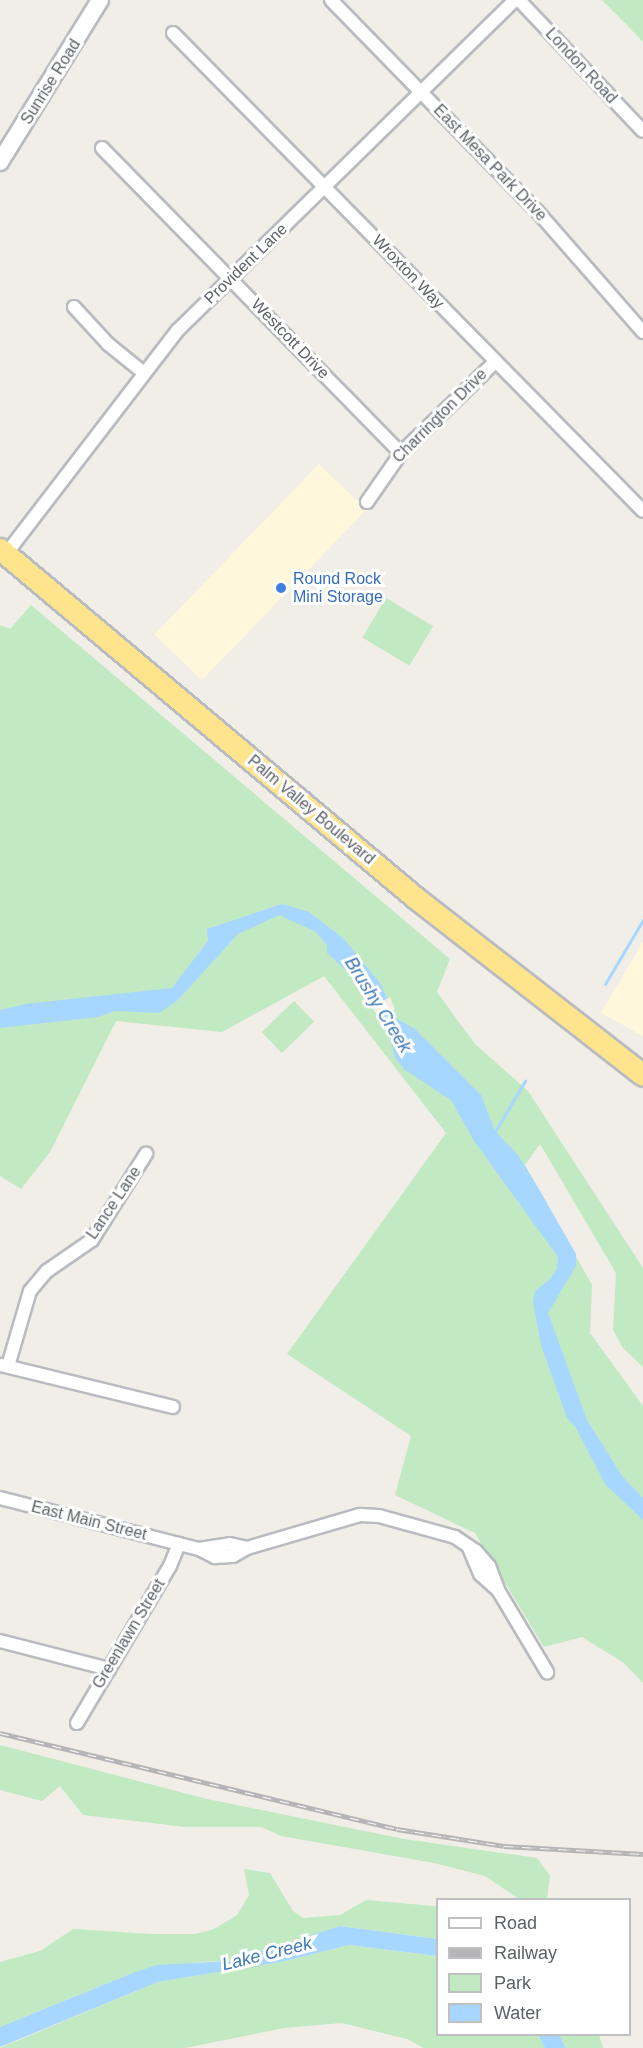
<!DOCTYPE html>
<style>
body{margin:0}
#map{position:relative;width:643px;height:2048px;overflow:hidden;background:#f0eee6;font-family:Helvetica,sans-serif}
div>[style]{position:absolute}
.commercial>*{inset:0;background:#fff7dc;transform-origin:0 0}
.green>*{inset:0;background:#c1e9c2;transform-origin:0 0}
.water>*{inset:0;background:#a7d7ff}
.pier>*{inset:0;background:#f0eee6}
.stream>*{height:3px;margin:-1.5px;padding:0 1.5px;transform-origin:1.5px;border-radius:1.5px;background:#a7d7ff}
.roads{filter:drop-shadow(2px 0 #b8bbc0) drop-shadow(-2px 0 #b8bbc0) drop-shadow(0 2px #b8bbc0) drop-shadow(0 -2px #b8bbc0)}
.street>*{height:12px;margin:-6px;padding:0 6px;transform-origin:6px;border-radius:6px;background:#fff}
.secondary>*{height:16px;margin:-8px;padding:0 8px;transform-origin:8px;border-radius:8px;background:#fff}
.highway>*{height:21px;margin:-10.5px;padding:0 10.5px;transform-origin:10.5px;border-radius:10.5px;background:#ffe48e}
.rail>*{height:5px;margin-top:-2.5px;transform-origin:0;background:repeating-linear-gradient(90deg,#fff 0 9px,#b5b5b7 0 18px);box-sizing:border-box;border-block:2px solid #b5b5b7}
.dots>*{width:16px;height:16px;translate:-50% -50%;box-sizing:border-box;border:3px solid #fff;border-radius:50%}
span{translate:-50% -50%;white-space:nowrap;text-align:center;line-height:1.15;-webkit-text-stroke:6px #fff;paint-order:stroke}
.street-label{font-size:16px;color:#5d6167}
.shop-label{font-size:16px;color:#366cbe}
.left{translate:0 -50%;text-align:left}
.water-label{font-size:18px;color:#3d77b8;font-style:italic}
.legend{position:absolute;left:436px;top:1898px;width:195px;height:138px;box-sizing:border-box;background:#fff;border:2px solid #bec0c2;margin:0;padding:8px 10px;list-style:none;font-size:18px;color:#5d6167}
.legend li{display:flex;align-items:center;gap:12px;height:30px}
.legend b{width:30px;border:2px solid #bec0c2}
</style>
<div id="map">
<div class="commercial">
<div style="left:319px;top:464px;width:66px;height:237px;rotate:44deg"></div>
<div style="clip-path:polygon(643px 942px,643px 1036px,601px 1013px)"></div>
</div>
<div class="green">
<div style="clip-path:polygon(602px 0,643px 0,643px 42px,620px 18px)"></div>
<div style="left:386px;top:598px;width:55px;height:46px;rotate:31deg"></div>
<div style="clip-path:polygon(31px 605px,450px 959px,437px 992px,475px 1044px,528px 1091px,643px 1268px,643px 1367px,623px 1348px,613px 1330px,616px 1273px,540px 1144px,525px 1165px,592px 1285px,590px 1333px,643px 1406px,643px 1683px,624px 1663px,582px 1637px,544px 1647px,475px 1533px,395px 1495px,411px 1436px,287px 1354px,446px 1133px,324px 976px,222px 1032px,116px 1021px,50px 1152px,21px 1189px,0 1176px,0 625px,10px 629px)"></div>
<div style="left:294px;top:1001px;width:29px;height:45px;rotate:46deg"></div>
<div style="clip-path:polygon(0 1745px,207px 1799px,404px 1839px,537px 1858px,550px 1876px,547px 1899px,519px 1899px,485px 1876px,434px 1863px,281px 1836px,262px 1827px,186px 1827px,83px 1815px,60px 1786px,42px 1801px,0 1790px)"></div>
<div style="clip-path:polygon(244px 1869px,270px 1873px,293px 1911px,303px 1918px,340px 1915px,366px 1900px,434px 1906px,437px 1907px,437px 1939px,340px 1926px,230px 1961px,200px 1962px,135px 1972px,0 2027px,0 1962px,40px 1951px,73px 1929px,151px 1934px,196px 1934px,214px 1929px,237px 1915px,249px 1895px)"></div>
<div style="clip-path:polygon(349px 1945px,437px 1956px,438px 2034px,538px 2035px,545px 2048px,424px 2048px,407px 2039px,342px 2023px,284px 2028px,185px 2048px,0 2048px,158px 1982px,285px 1961px)"></div>
<div style="clip-path:polygon(559px 2035px,599px 2035px,603px 2048px,566px 2048px)"></div>
</div>
<div class="water">
<div style="clip-path:polygon(282px 904px,309px 912px,344px 939px,380px 983px,397px 1019px,415px 1029px,481px 1095px,495px 1131px,518px 1155px,536px 1184px,576px 1254px,576px 1266px,548px 1313px,587px 1420px,622px 1476px,643px 1498px,643px 1520px,605px 1484px,576px 1428px,567px 1418px,541px 1345px,533px 1302px,535px 1291px,549px 1280px,557px 1269px,558px 1257px,474px 1141px,451px 1100px,405px 1070px,395px 1058px,388px 1030px,365px 988px,327px 953px,327px 945px,316px 932px,279px 915px,238px 934px,178px 1000px,159px 1013px,115px 1011px,98px 1017px,0 1028px,0 1010px,25px 1004px,172px 988px,208px 941px,207px 929px)"></div>
<div style="clip-path:polygon(340px 1926px,437px 1939px,437px 1956px,349px 1945px,285px 1961px,158px 1982px,0 2047px,0 2027px,135px 1972px,157px 1965px,230px 1961px)"></div>
<div style="clip-path:polygon(538px 2035px,559px 2035px,566px 2048px,545px 2048px)"></div>
</div>
<div class="pier">
<div style="clip-path:polygon(390px 997px,395px 1009px,378px 1017px,372px 1007px)"></div>
</div>
<div class="stream">
<div style="left:605px;top:984px;width:74px;rotate:-59.3deg"></div>
<div style="left:494px;top:1133px;width:61px;rotate:-59.2deg"></div>
</div>
<div class="roads">
<div class="street">
<div style="left:331px;top:0;width:295px;rotate:45.7deg"></div>
<div style="left:537px;top:211px;width:161px;rotate:48.8deg"></div>
<div style="left:519px;top:0;width:180px;rotate:46.6deg"></div>
<div style="left:173px;top:33px;width:670px;rotate:45.48deg"></div>
<div style="left:102px;top:148px;width:427px;rotate:45.6deg"></div>
<div style="left:74px;top:307px;width:50px;rotate:47.4deg"></div>
<div style="left:108px;top:344px;width:46px;rotate:38.9deg"></div>
<div style="left:367px;top:502px;width:60px;rotate:-55.2deg"></div>
<div style="left:401px;top:453px;width:131px;rotate:-44.1deg"></div>
<div style="left:6px;top:554px;width:282px;rotate:-52.5deg"></div>
<div style="left:178px;top:330px;width:472px;rotate:-44.4deg"></div>
<div style="left:1px;top:1365px;width:177px;rotate:13.7deg"></div>
<div style="left:8px;top:1366px;width:78px;rotate:-73.7deg"></div>
<div style="left:30px;top:1291px;width:26px;rotate:-50deg"></div>
<div style="left:47px;top:1271px;width:55px;rotate:-34.6deg"></div>
<div style="left:92px;top:1240px;width:102px;rotate:-57.9deg"></div>
<div style="left:0;top:1498px;width:205px;rotate:14.4deg"></div>
<div style="left:199px;top:1549px;width:18px;rotate:27deg"></div>
<div style="left:215px;top:1557px;width:18px;rotate:-3deg"></div>
<div style="left:233px;top:1556px;width:16px;rotate:-30deg"></div>
<div style="left:247px;top:1548px;width:118px;rotate:-16.3deg"></div>
<div style="left:360px;top:1515px;width:19px;rotate:3deg"></div>
<div style="left:379px;top:1516px;width:79px;rotate:15.4deg"></div>
<div style="left:455px;top:1537px;width:25px;rotate:34deg"></div>
<div style="left:476px;top:1551px;width:20px;rotate:49deg"></div>
<div style="left:489px;top:1566px;width:26px;rotate:69deg"></div>
<div style="left:498px;top:1590px;width:96px;rotate:59.1deg"></div>
<div style="left:469px;top:1548px;width:28px;rotate:67deg"></div>
<div style="left:480px;top:1574px;width:24px;rotate:42deg"></div>
<div style="left:199px;top:1549px;width:31px;rotate:-9deg"></div>
<div style="left:230px;top:1544px;width:17px;rotate:13deg"></div>
<div style="left:0;top:1641px;width:113px;rotate:14.4deg"></div>
<div style="left:77px;top:1723px;width:182px;rotate:-59.4deg"></div>
<div style="left:170px;top:1566px;width:24px;rotate:-68deg"></div>
</div>
<div class="secondary">
<div style="left:0;top:162px;width:190px;rotate:-58.3deg"></div>
</div>
<div class="highway">
<div style="left:0;top:549px;width:544px;rotate:40.01deg"></div>
<div style="left:417px;top:899px;width:286px;rotate:37.9deg"></div>
</div>
</div>
<div class="rail">
<div style="left:0;top:1733px;width:408px;rotate:13.6deg"></div>
<div style="left:397px;top:1829px;width:108px;rotate:9deg"></div>
<div style="left:504px;top:1846px;width:139px;rotate:3.3deg"></div>
</div>
<div class="dots">
<div style="left:281px;top:588px;background:#3f7fe0"></div>
</div>
<div class="street-label">
<span style="left:581px;top:66px;rotate:47deg">London Road</span>
<span style="left:51px;top:82px;rotate:-58deg">Sunrise Road</span>
<span style="left:490px;top:163px;rotate:46deg">East Mesa Park Drive</span>
<span style="left:246px;top:264px;rotate:-44deg">Provident Lane</span>
<span style="left:408px;top:272px;rotate:46deg">Wroxton Way</span>
<span style="left:290px;top:339px;rotate:46deg">Westcott Drive</span>
<span style="left:440px;top:416px;rotate:-45deg">Charrington Drive</span>
<span style="left:311px;top:810px;rotate:40deg">Palm Valley Boulevard</span>
<span style="left:114px;top:1203px;rotate:-56deg">Lance Lane</span>
<span style="left:89px;top:1521px;rotate:14deg">East Main Street</span>
<span style="left:129px;top:1634px;rotate:-59deg">Greenlawn Street</span>
</div>
<div class="shop-label">
<span class="left" style="left:293px;top:588px">Round Rock<br>Mini Storage</span>
</div>
<div class="water-label">
<span style="left:378px;top:1005px;rotate:58deg">Brushy Creek</span>
<span style="left:267px;top:1954px;rotate:-14deg">Lake Creek</span>
</div>
<ul class="legend">
<li><b style="height:8px;background:#fff"></b>Road</li>
<li><b style="height:8px;background:#b5b5b7"></b>Railway</li>
<li><b style="height:16px;background:#c1e9c2"></b>Park</li>
<li><b style="height:16px;background:#a7d7ff"></b>Water</li>
</ul>
</div>
